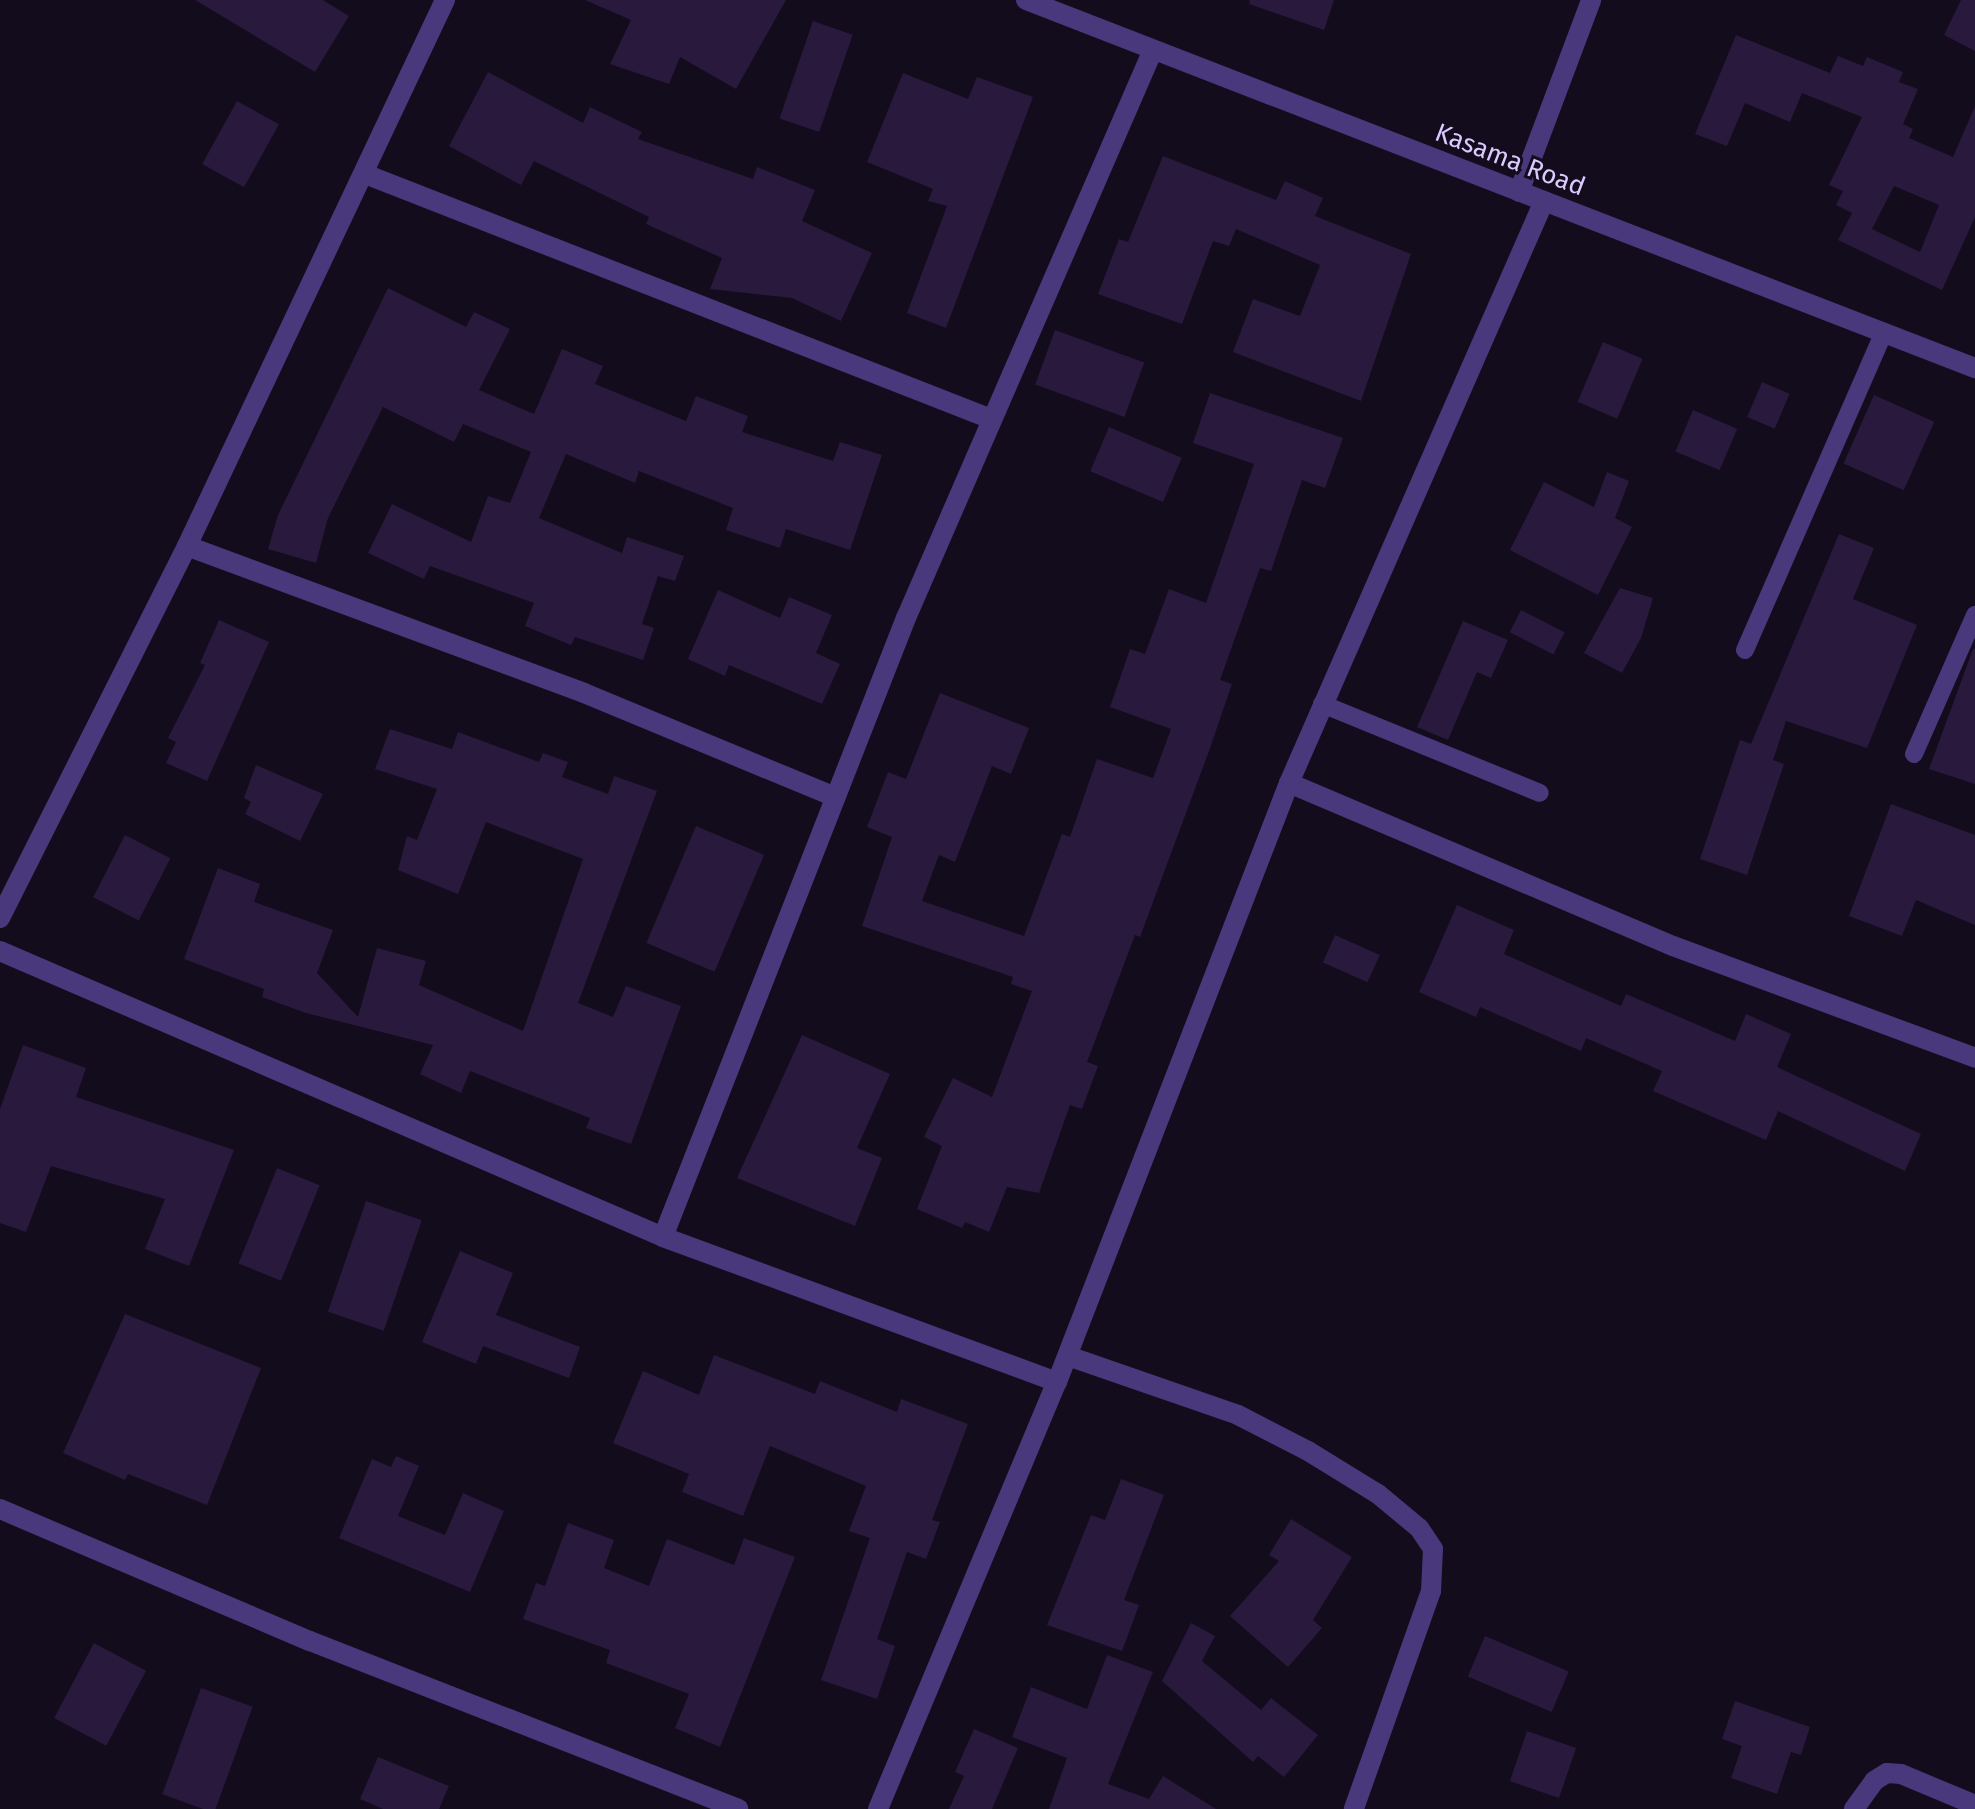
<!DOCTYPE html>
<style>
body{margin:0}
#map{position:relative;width:1975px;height:1809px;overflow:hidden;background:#130c1d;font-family:"Fira Sans",sans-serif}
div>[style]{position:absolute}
.building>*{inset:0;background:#28193d;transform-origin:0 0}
.service>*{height:18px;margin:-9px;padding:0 9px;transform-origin:9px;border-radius:9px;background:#49387b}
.minor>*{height:20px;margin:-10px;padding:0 10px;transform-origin:10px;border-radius:10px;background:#49387b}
.tertiary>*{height:20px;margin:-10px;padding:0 10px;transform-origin:10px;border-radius:10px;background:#49387b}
span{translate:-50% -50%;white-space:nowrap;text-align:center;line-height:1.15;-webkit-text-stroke:6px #130c1d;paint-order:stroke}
.street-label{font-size:26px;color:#dbcafe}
</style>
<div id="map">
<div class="building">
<div style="clip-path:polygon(195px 0,323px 0,349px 16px,315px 72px)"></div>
<div style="clip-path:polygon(585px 0,786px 0,736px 89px,680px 57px,669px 84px,610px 64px,631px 20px)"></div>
<div style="clip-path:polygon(1250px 0,1334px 0,1324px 30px,1249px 4px)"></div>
<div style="clip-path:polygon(1961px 0,1975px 0,1975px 51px,1944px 35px)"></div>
<div style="left:813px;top:21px;width:42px;height:103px;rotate:19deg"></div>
<div style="clip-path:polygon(evenodd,1736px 35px,1830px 73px,1838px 56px,1863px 66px,1867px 57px,1903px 72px,1899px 82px,1918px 89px,1903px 124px,1913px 129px,1909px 138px,1953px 157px,1975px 106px,1975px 217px,1942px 290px,1838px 240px,1852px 213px,1836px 205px,1843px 191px,1829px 185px,1862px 117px,1802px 93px,1790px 122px,1745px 103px,1727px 146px,1695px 134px,1736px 35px,1894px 186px,1939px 205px,1920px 252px,1872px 229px,1894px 186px)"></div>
<div style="clip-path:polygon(488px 72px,583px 123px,590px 107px,642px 132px,638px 139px,753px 179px,757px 167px,815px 190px,802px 221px,872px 253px,841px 321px,792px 298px,710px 289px,722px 258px,646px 224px,649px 217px,534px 161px,521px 185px,449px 146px)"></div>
<div style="clip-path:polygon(903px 73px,968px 99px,977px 77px,1033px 97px,946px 328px,907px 313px,947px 206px,928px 201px,933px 189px,867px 162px)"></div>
<div style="left:237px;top:101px;width:48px;height:72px;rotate:29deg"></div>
<div style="clip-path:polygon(1163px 156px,1276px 200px,1285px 181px,1323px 198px,1315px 216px,1411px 254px,1361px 401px,1233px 352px,1253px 299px,1300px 316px,1320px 265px,1236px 229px,1229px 246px,1213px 241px,1182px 324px,1098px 294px,1119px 239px,1128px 242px)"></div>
<div style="clip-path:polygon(388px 288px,466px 327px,474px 312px,510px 329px,479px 390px,534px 414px,562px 349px,603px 366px,595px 384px,686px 421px,696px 396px,748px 416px,742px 432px,833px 461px,840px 442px,882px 455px,850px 550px,786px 529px,780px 548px,726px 530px,733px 508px,639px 471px,635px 483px,566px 454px,539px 518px,622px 553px,627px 537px,684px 556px,675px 581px,658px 576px,642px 624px,654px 628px,643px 660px,575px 637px,571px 645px,525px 626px,534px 603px,430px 566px,424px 579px,368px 553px,392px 504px,471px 542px,488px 496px,510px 503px,531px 452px,463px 424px,454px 442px,383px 407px,328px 518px,316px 563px,268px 549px,278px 515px)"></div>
<div style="left:1055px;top:330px;width:95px;height:58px;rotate:20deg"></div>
<div style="left:1603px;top:342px;width:43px;height:65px;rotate:23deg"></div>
<div style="left:1762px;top:382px;width:30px;height:38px;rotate:23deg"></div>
<div style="clip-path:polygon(1210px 393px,1343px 438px,1325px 488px,1302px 480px,1271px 571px,1260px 568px,1220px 680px,1232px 684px,1209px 751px,1140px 937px,1135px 935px,1087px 1062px,1098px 1066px,1082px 1109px,1070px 1105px,1039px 1193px,1007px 1187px,989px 1232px,965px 1222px,962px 1228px,917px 1209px,942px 1146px,924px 1137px,953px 1078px,992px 1097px,1032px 991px,1011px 984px,1013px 977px,862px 926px,892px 837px,867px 827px,888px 772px,906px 779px,940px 693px,1029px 728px,1011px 774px,992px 766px,955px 862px,939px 855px,922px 901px,1024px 936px,1062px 834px,1070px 837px,1097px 759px,1153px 778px,1171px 729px,1110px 707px,1130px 649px,1145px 654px,1169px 589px,1206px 603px,1254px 464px,1193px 443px)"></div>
<div style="left:1874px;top:395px;width:66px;height:75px;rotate:24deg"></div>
<div style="left:1693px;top:410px;width:48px;height:45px;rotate:23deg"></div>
<div style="left:1109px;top:427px;width:79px;height:48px;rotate:23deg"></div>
<div style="clip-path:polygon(1607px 472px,1629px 481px,1615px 518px,1632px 527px,1598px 595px,1510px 550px,1544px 482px,1594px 507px)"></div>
<div style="clip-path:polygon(1839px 534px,1874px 548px,1853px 599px,1917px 625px,1867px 748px,1786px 721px,1773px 760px,1784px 764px,1747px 875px,1700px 859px,1740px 740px,1751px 744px)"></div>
<div style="clip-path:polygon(1620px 588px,1653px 598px,1641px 638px,1622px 673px,1584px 653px)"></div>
<div style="clip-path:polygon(718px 590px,780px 618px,789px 597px,832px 615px,816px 653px,840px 664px,822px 704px,729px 665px,725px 676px,688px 659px)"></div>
<div style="left:1521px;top:610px;width:49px;height:25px;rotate:27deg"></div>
<div style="clip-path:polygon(219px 620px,269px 642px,207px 781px,166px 763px,176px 742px,168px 738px,205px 665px,200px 663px)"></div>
<div style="clip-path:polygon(1463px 621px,1508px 640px,1491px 678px,1477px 672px,1448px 740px,1417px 727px)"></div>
<div style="clip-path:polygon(1973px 649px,1975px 649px,1975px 784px,1929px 769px)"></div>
<div style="clip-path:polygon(390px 729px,452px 749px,458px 732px,539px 762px,543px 753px,568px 762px,562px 777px,608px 794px,614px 776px,657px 791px,578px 1003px,613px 1017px,626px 986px,681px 1006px,631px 1144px,586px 1128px,590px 1118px,470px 1071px,461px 1093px,420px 1074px,433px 1045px,306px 1013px,262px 997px,264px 989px,184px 959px,218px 868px,260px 884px,254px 902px,333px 930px,317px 973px,358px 1017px,377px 948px,426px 961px,419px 985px,523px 1031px,583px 859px,486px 822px,458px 894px,398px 870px,407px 836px,417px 840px,437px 789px,375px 769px)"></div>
<div style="clip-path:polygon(256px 765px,323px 794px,300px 841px,245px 814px,251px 802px,244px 798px)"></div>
<div style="clip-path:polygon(1891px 804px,1975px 835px,1975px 925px,1916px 900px,1902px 936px,1849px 916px)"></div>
<div style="left:696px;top:826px;width:74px;height:127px;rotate:23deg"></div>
<div style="left:125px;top:835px;width:51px;height:70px;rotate:27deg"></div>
<div style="clip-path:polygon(1457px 905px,1514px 930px,1504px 954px,1621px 1006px,1626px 994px,1735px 1041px,1746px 1014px,1791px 1034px,1777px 1067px,1921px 1134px,1905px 1171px,1778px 1111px,1766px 1140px,1653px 1091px,1662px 1071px,1586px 1038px,1581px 1051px,1480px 1007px,1476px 1017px,1419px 992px)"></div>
<div style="left:1335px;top:935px;width:49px;height:30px;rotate:24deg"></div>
<div style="clip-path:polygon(802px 1035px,890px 1074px,857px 1148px,882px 1158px,855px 1226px,737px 1178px)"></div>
<div style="clip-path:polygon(23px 1045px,86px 1068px,76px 1097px,234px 1150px,189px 1266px,145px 1249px,165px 1199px,51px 1166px,26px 1232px,0 1223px,0 1109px)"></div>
<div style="left:277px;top:1168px;width:46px;height:103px;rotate:22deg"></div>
<div style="left:366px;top:1201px;width:59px;height:117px;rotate:19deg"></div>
<div style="clip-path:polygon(460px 1251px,513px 1273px,496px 1315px,580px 1347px,569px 1378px,483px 1346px,476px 1364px,422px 1342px)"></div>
<div style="clip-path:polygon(125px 1314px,261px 1368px,207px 1505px,128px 1474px,125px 1480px,63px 1453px)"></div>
<div style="clip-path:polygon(714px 1355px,815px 1394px,820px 1381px,897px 1412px,901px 1399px,968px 1424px,932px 1520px,940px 1522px,926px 1559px,907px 1552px,877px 1639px,895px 1646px,877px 1699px,821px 1680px,870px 1538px,849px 1531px,866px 1486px,770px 1446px,743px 1516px,682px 1492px,689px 1474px,613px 1443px,643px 1371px,699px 1395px)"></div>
<div style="clip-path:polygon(396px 1456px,419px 1466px,398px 1516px,445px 1535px,463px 1493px,504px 1511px,470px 1592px,339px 1538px,372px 1459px,391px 1467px)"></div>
<div style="clip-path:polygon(1121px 1479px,1164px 1495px,1124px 1600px,1139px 1605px,1122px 1651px,1047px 1625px,1091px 1515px,1105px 1520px)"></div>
<div style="clip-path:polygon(1291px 1519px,1352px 1557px,1313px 1620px,1322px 1628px,1288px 1667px,1230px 1616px,1279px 1561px,1269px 1555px)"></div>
<div style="clip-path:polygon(568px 1523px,614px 1540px,604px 1568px,649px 1586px,667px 1539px,734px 1565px,744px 1538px,795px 1557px,720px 1747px,675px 1728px,689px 1694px,606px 1663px,610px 1650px,523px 1619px,536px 1583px,545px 1586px)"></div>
<div style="clip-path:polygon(1191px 1623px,1215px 1636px,1202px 1661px,1261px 1710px,1271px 1698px,1318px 1735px,1284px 1777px,1258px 1756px,1253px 1762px,1162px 1681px)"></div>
<div style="left:1485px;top:1636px;width:91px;height:44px;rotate:23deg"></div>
<div style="left:94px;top:1643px;width:59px;height:85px;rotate:28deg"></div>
<div style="clip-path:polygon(1107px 1655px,1153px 1672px,1108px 1784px,1149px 1799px,1163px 1776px,1216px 1809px,1049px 1809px,1067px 1758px,1012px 1737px,1031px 1687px,1087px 1709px)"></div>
<div style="left:201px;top:1688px;width:55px;height:113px;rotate:20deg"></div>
<div style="clip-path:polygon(1735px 1701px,1810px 1727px,1801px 1755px,1791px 1752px,1777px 1794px,1731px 1778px,1742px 1746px,1722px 1739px)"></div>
<div style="clip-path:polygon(974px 1729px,1018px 1748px,992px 1809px,949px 1809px,964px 1776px,955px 1772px)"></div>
<div style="left:1527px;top:1731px;width:52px;height:53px;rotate:19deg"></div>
<div style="clip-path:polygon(378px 1757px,449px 1786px,439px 1809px,383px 1809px,360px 1799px)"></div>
</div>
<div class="service">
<div style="left:1745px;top:650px;width:347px;rotate:-66.4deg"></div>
<div style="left:1322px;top:704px;width:235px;rotate:22.2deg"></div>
<div style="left:1914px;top:754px;width:152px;rotate:-66.3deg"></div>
</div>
<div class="minor">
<div style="left:365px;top:174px;width:672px;rotate:21.37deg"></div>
<div style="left:1519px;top:192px;width:205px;rotate:-69.4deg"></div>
<div style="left:187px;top:546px;width:423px;rotate:20.3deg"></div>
<div style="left:584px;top:693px;width:272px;rotate:22.5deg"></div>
<div style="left:1289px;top:783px;width:417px;rotate:23deg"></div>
<div style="left:1673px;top:946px;width:322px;rotate:20.3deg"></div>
<div style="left:0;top:918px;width:416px;rotate:-63.3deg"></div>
<div style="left:187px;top:546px;width:604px;rotate:-64.71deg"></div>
<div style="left:0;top:951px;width:722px;rotate:23.33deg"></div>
<div style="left:663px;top:1237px;width:420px;rotate:20.2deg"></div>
<div style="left:663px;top:1237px;width:665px;rotate:-68.57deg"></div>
<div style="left:906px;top:618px;width:619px;rotate:-66.5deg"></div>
<div style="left:1068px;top:1356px;width:180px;rotate:19.1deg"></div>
<div style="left:1238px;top:1415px;width:79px;rotate:27.2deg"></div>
<div style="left:1308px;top:1451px;width:82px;rotate:31.6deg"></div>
<div style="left:1378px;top:1494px;width:53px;rotate:39.7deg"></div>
<div style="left:1419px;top:1528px;width:25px;rotate:56deg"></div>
<div style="left:1433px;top:1549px;width:42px;rotate:92.7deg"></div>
<div style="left:1431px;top:1591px;width:231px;rotate:109.5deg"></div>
<div style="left:0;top:1509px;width:337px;rotate:23.1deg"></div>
<div style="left:310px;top:1641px;width:460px;rotate:21.4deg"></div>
<div style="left:878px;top:1809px;width:463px;rotate:-67.3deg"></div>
<div style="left:1057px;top:1382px;width:642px;rotate:-68.83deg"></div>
<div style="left:1289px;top:783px;width:635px;rotate:-66.34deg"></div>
<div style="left:1854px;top:1809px;width:34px;rotate:-54deg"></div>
<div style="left:1874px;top:1781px;width:15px;rotate:-32deg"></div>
<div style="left:1887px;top:1773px;width:14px;rotate:4deg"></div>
<div style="left:1901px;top:1774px;width:80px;rotate:22.7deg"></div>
</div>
<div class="tertiary">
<div style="left:1026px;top:0;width:1018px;rotate:21.2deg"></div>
</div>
<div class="street-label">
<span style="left:1510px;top:160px;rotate:21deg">Kasama Road</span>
</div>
</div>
